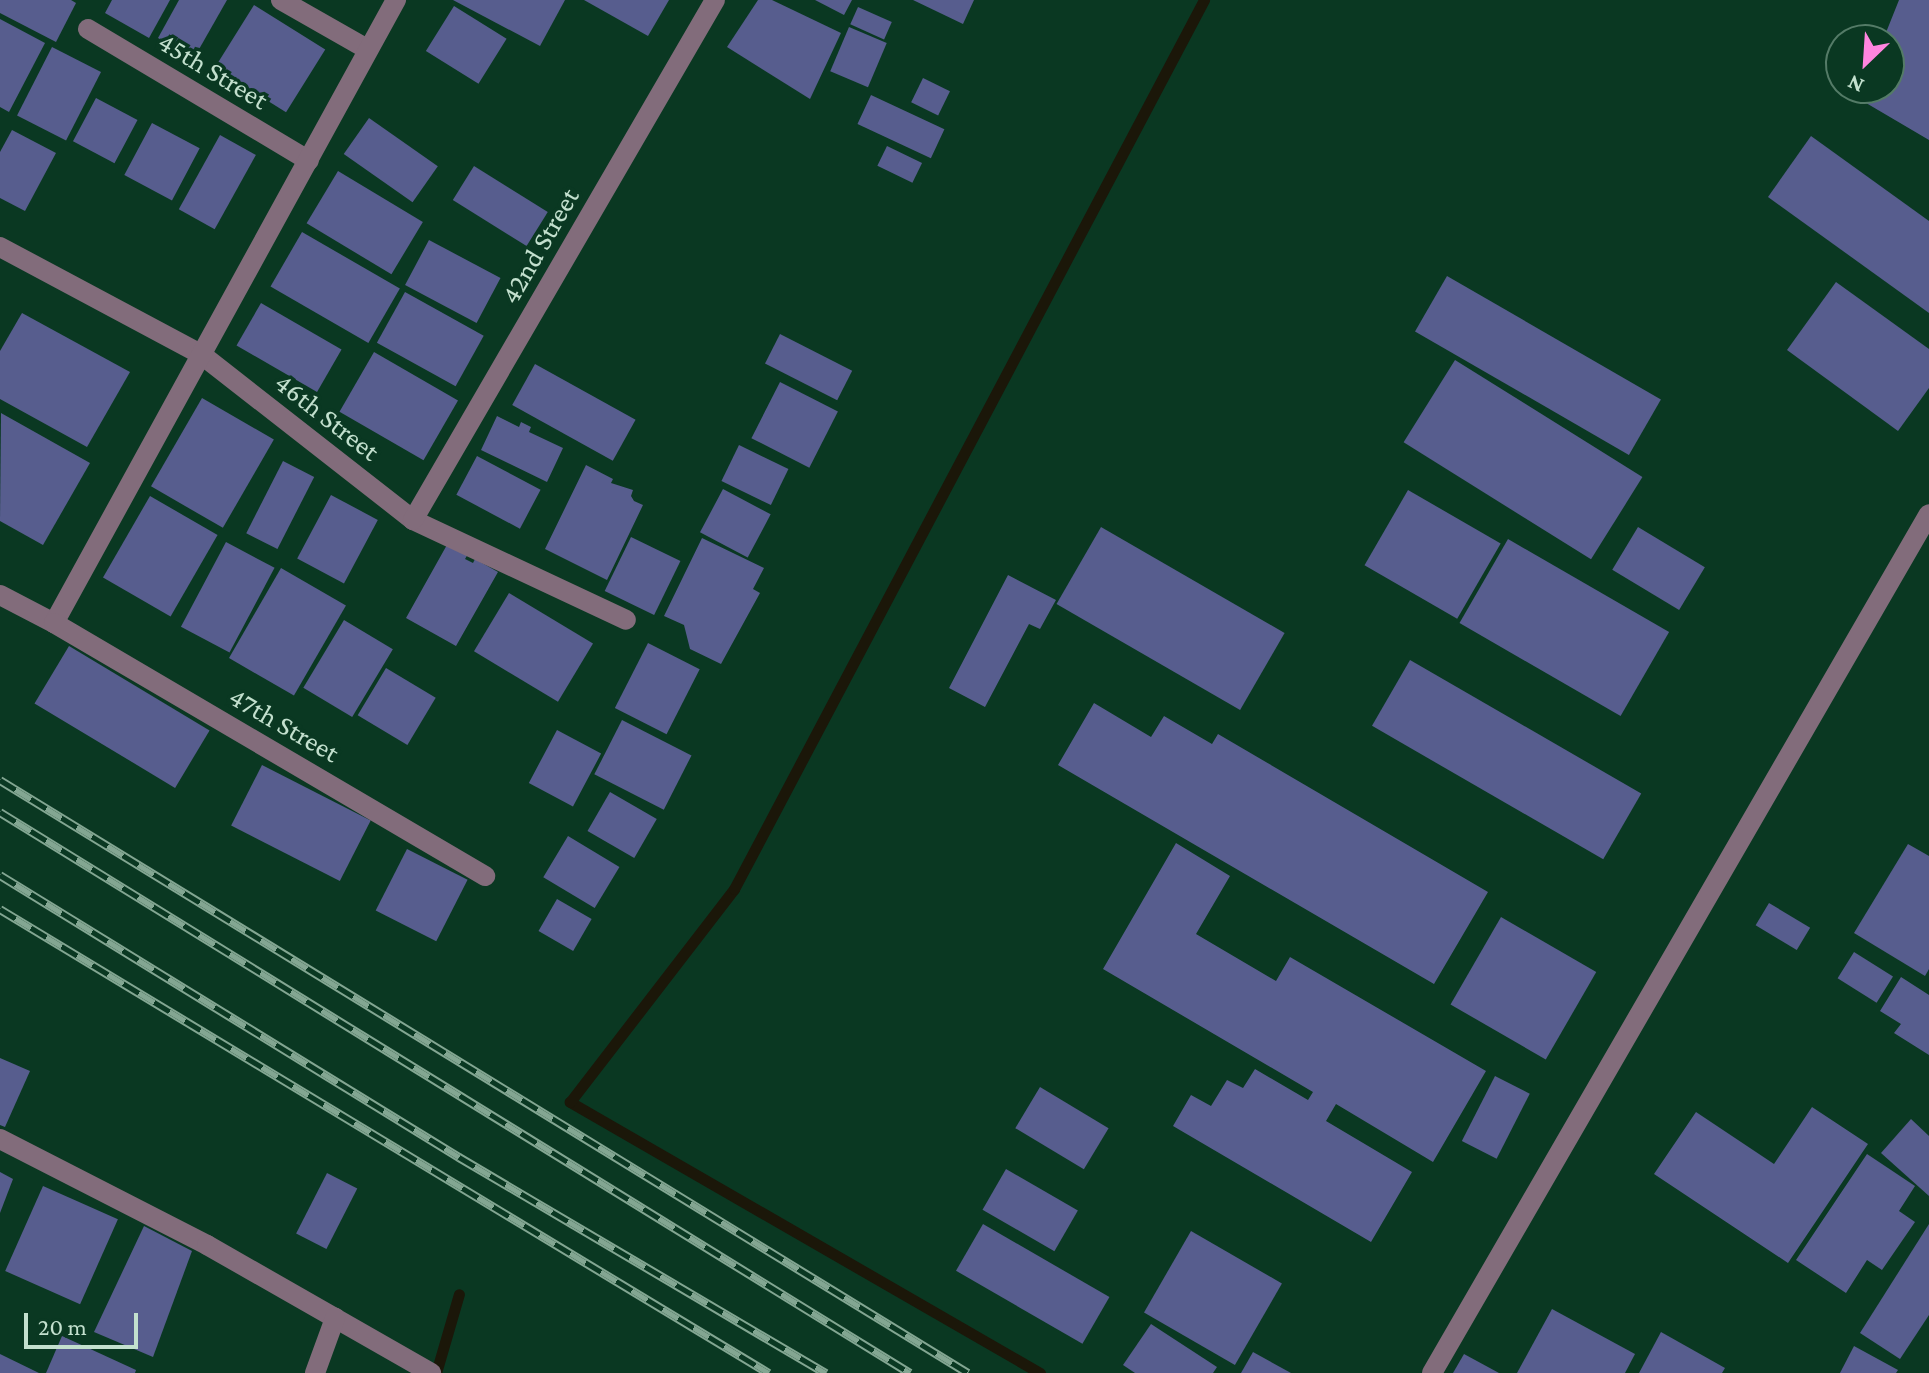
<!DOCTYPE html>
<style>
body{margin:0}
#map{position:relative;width:1929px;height:1373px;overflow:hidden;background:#0a3822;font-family:"Crimson Pro",serif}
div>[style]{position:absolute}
.stream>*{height:11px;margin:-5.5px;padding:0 5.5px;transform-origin:5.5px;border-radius:5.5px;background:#1b1709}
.building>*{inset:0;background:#575d8e;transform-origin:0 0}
.minor>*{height:20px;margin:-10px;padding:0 10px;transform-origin:10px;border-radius:10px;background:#826c7b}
.rail>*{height:9px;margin-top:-4.5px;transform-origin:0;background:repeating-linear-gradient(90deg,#0a3822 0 18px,#83a692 0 36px);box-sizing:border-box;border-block:2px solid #83a692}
span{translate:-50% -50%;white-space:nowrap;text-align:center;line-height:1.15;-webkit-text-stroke:7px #0a3822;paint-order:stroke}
.street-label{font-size:28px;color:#c3e0ce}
.north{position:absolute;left:1825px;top:24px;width:80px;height:80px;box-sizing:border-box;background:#0a3822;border:2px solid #547b67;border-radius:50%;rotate:205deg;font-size:22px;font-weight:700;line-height:32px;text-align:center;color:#c3e0ce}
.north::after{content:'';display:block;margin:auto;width:28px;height:36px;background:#ff85df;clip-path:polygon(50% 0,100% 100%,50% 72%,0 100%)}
.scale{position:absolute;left:24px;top:1313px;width:114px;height:36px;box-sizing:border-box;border:4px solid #c3e0ce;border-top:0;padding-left:10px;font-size:24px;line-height:28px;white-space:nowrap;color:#c3e0ce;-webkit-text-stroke:6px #0a3822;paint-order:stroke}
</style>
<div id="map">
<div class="stream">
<div style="left:436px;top:1373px;width:82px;rotate:-73.8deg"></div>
<div style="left:1040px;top:1373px;width:543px;rotate:-150.03deg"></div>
<div style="left:570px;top:1102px;width:269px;rotate:-52.4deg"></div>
<div style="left:734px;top:889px;width:1006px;rotate:-62.14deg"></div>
</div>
<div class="building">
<div style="clip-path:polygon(0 0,71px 0,76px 3px,56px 42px,0 13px)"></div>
<div style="clip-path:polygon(112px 0,170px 0,149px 38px,105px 13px)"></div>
<div style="clip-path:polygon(179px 0,227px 0,194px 58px,158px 38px)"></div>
<div style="clip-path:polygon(453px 0,565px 0,540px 46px)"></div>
<div style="clip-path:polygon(584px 0,669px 0,648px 36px)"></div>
<div style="clip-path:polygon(758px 0,772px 0,841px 33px,810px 99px,727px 47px)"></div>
<div style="clip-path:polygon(815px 0,852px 0,844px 15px)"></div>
<div style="clip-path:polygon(913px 0,974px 0,963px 24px)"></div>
<div style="clip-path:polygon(1899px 0,1929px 0,1929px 140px,1861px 100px,1865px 88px,1889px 88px,1889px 40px,1883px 40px)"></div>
<div style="left:254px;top:5px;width:84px;height:74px;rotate:32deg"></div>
<div style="left:454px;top:6px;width:62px;height:53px;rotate:32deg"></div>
<div style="left:858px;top:7px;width:37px;height:19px;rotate:24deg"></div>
<div style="clip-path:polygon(0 19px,45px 43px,9px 112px,0 107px)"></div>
<div style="left:849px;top:27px;width:41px;height:48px;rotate:23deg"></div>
<div style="left:52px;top:47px;width:55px;height:77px;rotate:27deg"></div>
<div style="left:923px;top:78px;width:30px;height:27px;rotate:26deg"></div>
<div style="left:871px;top:95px;width:81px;height:32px;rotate:25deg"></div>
<div style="left:96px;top:98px;width:47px;height:49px;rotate:28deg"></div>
<div style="left:369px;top:118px;width:84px;height:44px;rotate:35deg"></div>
<div style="left:152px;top:123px;width:54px;height:59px;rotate:28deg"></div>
<div style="clip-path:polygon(12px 130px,56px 153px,25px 211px,0 198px,0 152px)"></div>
<div style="left:220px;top:135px;width:41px;height:85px;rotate:29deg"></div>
<div style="clip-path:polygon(1811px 136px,1929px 221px,1929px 313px,1768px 197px)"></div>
<div style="left:887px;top:146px;width:39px;height:22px;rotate:26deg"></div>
<div style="left:474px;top:166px;width:87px;height:40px;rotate:32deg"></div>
<div style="left:338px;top:171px;width:99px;height:61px;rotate:31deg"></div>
<div style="left:302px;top:232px;width:113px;height:63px;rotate:30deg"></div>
<div style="left:429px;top:240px;width:81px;height:51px;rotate:28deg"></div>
<div style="left:1447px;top:276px;width:247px;height:64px;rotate:30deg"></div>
<div style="clip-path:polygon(1836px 282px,1929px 349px,1929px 388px,1898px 431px,1787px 350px)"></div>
<div style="left:405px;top:292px;width:90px;height:58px;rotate:29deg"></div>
<div style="left:261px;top:303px;width:93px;height:49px;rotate:30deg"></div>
<div style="clip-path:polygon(22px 313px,130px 372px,87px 447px,0 399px,0 351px)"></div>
<div style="left:780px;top:334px;width:81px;height:33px;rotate:27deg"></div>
<div style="left:374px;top:352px;width:97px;height:69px;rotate:30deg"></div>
<div style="left:1455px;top:360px;width:221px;height:97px;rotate:32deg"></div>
<div style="left:535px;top:364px;width:115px;height:47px;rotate:29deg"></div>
<div style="left:780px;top:382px;width:65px;height:63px;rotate:27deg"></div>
<div style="left:202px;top:398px;width:83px;height:102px;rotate:30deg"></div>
<div style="clip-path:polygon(1px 413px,90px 463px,43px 545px,0 521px)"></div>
<div style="clip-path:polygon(497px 416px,519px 427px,521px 422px,531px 427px,529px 432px,563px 448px,547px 482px,481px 450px)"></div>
<div style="left:739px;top:445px;width:55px;height:40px;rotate:26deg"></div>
<div style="left:477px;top:456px;width:72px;height:44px;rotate:28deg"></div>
<div style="left:283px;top:461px;width:35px;height:81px;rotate:27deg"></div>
<div style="clip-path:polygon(586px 465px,613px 479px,611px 483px,633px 490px,631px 496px,634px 501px,643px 505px,607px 580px,545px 549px)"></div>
<div style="left:723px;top:489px;width:54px;height:49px;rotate:28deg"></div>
<div style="left:1408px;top:490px;width:107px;height:87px;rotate:30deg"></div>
<div style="left:331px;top:495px;width:53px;height:72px;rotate:28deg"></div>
<div style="left:150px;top:496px;width:78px;height:94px;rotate:30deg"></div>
<div style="left:1101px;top:527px;width:212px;height:89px;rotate:30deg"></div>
<div style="left:1638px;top:527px;width:78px;height:50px;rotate:31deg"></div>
<div style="left:631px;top:537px;width:55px;height:60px;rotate:26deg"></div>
<div style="clip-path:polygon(702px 538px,764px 568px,753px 589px,760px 593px,721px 664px,690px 649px,684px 625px,664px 616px)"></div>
<div style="left:1508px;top:539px;width:186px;height:97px;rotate:30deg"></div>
<div style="left:226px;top:542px;width:55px;height:96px;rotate:28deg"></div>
<div style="clip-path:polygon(448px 543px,468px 554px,465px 559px,473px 563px,475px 559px,498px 572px,456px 646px,406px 618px)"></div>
<div style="left:281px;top:568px;width:75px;height:104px;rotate:30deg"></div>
<div style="clip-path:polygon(1008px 575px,1056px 600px,1040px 629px,1029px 624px,985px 707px,949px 688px)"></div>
<div style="left:509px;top:593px;width:98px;height:68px;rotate:31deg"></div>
<div style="left:344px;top:620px;width:57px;height:79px;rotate:31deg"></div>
<div style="left:648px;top:643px;width:58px;height:73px;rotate:27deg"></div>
<div style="left:69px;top:646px;width:164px;height:67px;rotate:31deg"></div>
<div style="left:1410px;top:660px;width:267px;height:76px;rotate:30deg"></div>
<div style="left:386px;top:668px;width:58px;height:55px;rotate:31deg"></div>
<div style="clip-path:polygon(1094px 703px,1151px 737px,1164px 716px,1212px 744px,1218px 734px,1488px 892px,1434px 984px,1058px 765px)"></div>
<div style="left:622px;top:720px;width:78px;height:61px;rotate:27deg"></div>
<div style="left:557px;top:730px;width:50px;height:60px;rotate:28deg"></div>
<div style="left:262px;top:765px;width:122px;height:68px;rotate:27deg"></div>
<div style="left:610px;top:792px;width:54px;height:45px;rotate:30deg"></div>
<div style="left:568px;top:836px;width:60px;height:48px;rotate:31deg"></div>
<div style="clip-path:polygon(1176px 843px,1230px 876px,1196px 934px,1276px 981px,1290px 957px,1486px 1071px,1433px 1162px,1336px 1104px,1326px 1121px,1412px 1172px,1371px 1242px,1173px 1126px,1191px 1095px,1211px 1106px,1227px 1080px,1243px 1088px,1255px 1069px,1308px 1100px,1313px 1092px,1103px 969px)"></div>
<div style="clip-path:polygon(1908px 844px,1929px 856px,1929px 969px,1925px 976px,1854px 933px)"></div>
<div style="left:407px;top:849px;width:68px;height:69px;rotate:27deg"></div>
<div style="left:557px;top:899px;width:40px;height:37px;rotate:30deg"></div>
<div style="left:1769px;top:903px;width:48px;height:26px;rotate:31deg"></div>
<div style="left:1501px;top:917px;width:110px;height:101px;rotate:30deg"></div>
<div style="left:1854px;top:952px;width:46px;height:31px;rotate:32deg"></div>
<div style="clip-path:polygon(1901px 977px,1929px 995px,1929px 1055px,1894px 1033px,1901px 1024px,1880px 1011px)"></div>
<div style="clip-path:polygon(0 1058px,30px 1071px,5px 1127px,0 1125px)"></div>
<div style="left:1495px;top:1076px;width:39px;height:73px;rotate:27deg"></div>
<div style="left:1040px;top:1087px;width:80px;height:48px;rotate:31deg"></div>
<div style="clip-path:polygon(1812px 1107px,1868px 1144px,1788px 1263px,1654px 1174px,1696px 1112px,1774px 1164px)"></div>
<div style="clip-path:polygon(1911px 1119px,1929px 1136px,1929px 1196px,1881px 1153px)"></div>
<div style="clip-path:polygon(1867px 1154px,1915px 1186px,1899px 1211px,1915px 1222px,1882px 1270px,1867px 1260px,1846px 1293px,1796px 1260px)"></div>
<div style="left:1006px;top:1169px;width:83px;height:47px;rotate:30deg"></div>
<div style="clip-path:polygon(0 1172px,13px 1179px,0 1213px)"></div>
<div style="left:327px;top:1173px;width:34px;height:68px;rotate:27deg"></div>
<div style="left:43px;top:1186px;width:82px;height:93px;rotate:24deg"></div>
<div style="left:983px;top:1224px;width:146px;height:54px;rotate:30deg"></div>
<div style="clip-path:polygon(1929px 1224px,1929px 1315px,1900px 1359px,1860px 1333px)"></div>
<div style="clip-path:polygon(144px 1226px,192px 1251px,153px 1357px,94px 1332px)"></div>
<div style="left:1191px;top:1231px;width:105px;height:94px;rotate:30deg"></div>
<div style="clip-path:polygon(1552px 1309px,1635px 1354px,1625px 1373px,1517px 1373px)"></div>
<div style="clip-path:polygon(1151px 1324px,1217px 1367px,1213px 1373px,1135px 1373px,1123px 1365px)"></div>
<div style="clip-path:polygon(1661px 1332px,1725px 1368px,1722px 1373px,1639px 1373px)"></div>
<div style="clip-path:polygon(62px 1336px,136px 1370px,135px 1373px,46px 1373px)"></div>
<div style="clip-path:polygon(1854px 1346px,1898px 1370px,1896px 1373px,1840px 1373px)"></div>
<div style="clip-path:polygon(1253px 1352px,1291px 1373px,1241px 1373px)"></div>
<div style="clip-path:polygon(0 1354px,39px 1373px,0 1373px)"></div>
<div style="clip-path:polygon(1464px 1354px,1499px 1373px,1453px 1373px)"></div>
</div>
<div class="minor">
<div style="left:281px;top:0;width:99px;rotate:29.7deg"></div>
<div style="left:88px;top:29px;width:257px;rotate:30.8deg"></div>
<div style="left:0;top:247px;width:229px;rotate:28.1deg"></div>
<div style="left:202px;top:355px;width:268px;rotate:38deg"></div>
<div style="left:413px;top:520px;width:235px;rotate:25.1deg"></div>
<div style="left:413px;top:520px;width:601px;rotate:-59.85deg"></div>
<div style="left:0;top:595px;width:61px;rotate:27.4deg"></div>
<div style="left:54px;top:623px;width:711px;rotate:-61.24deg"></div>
<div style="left:54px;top:623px;width:500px;rotate:30.4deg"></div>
<div style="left:0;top:1139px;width:233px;rotate:27.1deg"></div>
<div style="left:207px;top:1245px;width:258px;rotate:29.7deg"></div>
<div style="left:315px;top:1373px;width:59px;rotate:-70deg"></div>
<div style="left:1432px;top:1373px;width:992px;rotate:-59.95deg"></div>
</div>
<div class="rail">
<div style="left:0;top:780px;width:1135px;rotate:31.49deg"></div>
<div style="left:0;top:812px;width:1069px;rotate:31.65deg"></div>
<div style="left:0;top:875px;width:539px;rotate:31.57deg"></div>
<div style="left:459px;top:1157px;width:426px;rotate:30.5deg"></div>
<div style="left:0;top:909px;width:898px;rotate:31.11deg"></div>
</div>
<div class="street-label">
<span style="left:213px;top:71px;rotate:31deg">45th Street</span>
<span style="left:540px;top:246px;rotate:-60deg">42nd Street</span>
<span style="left:327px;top:417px;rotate:38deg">46th Street</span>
<span style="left:284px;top:725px;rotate:30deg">47th Street</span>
</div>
<div class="north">N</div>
<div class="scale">20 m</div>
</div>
